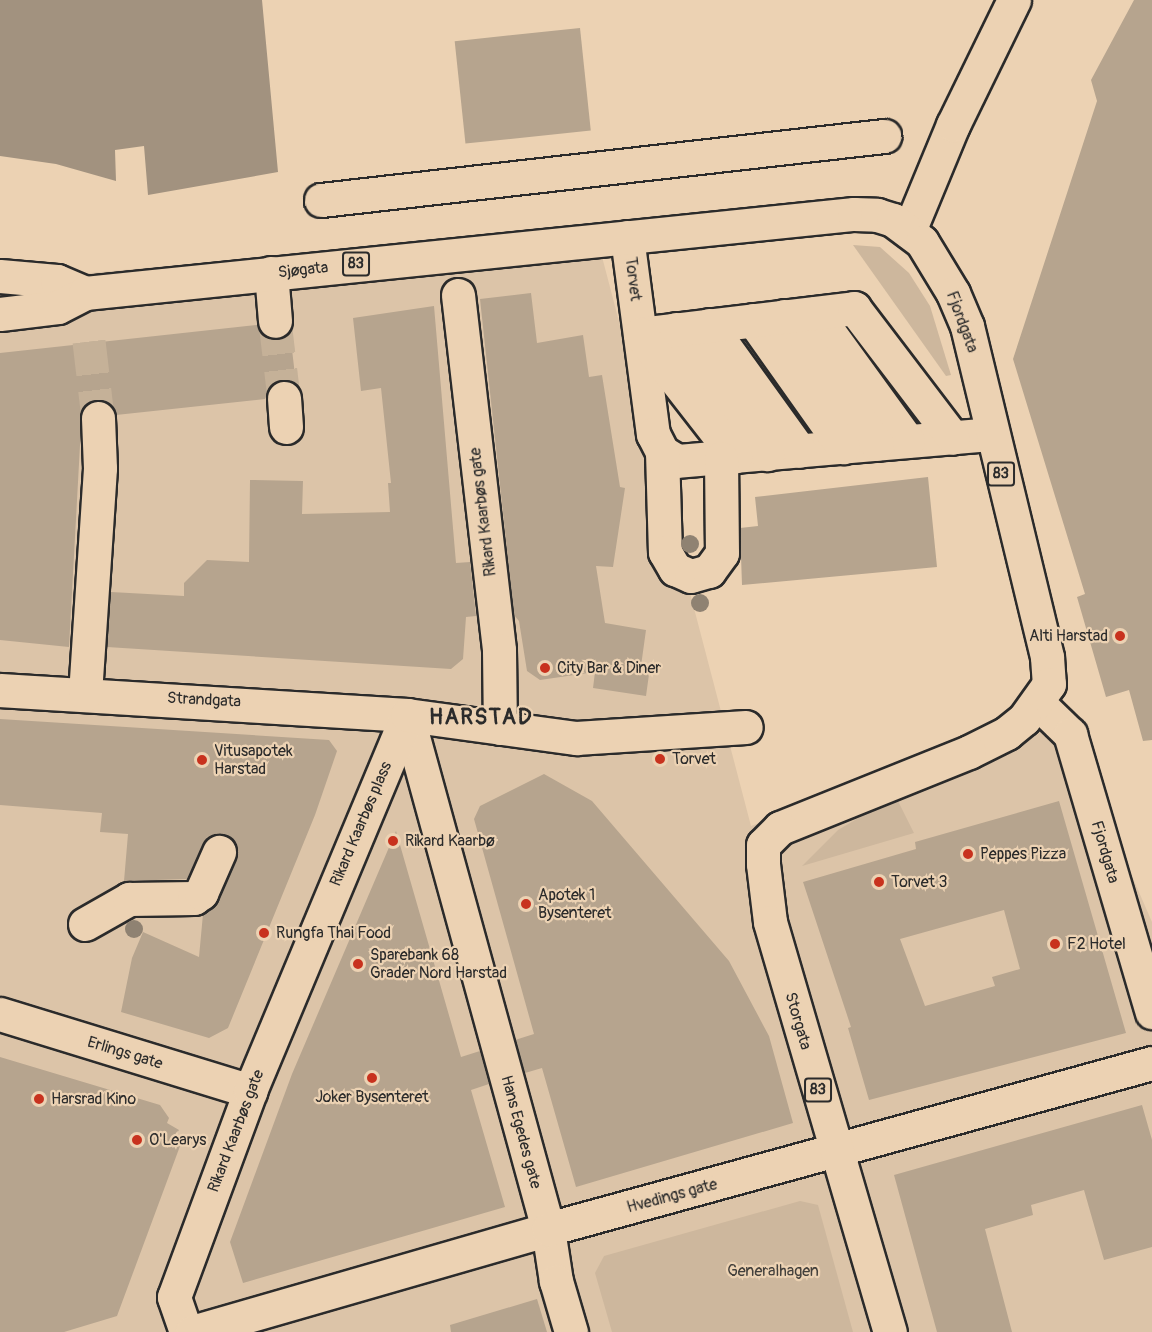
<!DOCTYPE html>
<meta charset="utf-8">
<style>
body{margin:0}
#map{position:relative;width:1152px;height:1332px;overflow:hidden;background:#ecd2b3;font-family:Pangolin,sans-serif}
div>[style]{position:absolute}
.built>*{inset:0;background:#dcc4a8}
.green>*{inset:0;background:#cdb79d}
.water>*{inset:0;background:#a2927f}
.building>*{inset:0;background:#b6a48e;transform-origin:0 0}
.minor-tunnel>*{height:33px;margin-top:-16.5px;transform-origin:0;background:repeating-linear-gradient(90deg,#c5b198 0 33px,transparent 0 49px)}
.roads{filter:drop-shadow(2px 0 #2b2b2b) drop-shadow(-2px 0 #2b2b2b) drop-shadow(0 2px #2b2b2b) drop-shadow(0 -2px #2b2b2b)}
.minor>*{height:33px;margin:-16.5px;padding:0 16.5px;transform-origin:16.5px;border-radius:16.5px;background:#ecd2b3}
.highway>*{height:33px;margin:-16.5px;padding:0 16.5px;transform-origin:16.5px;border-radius:16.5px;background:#ecd2b3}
.trees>*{width:18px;height:18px;margin:-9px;border-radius:50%;background:#8f8272}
.dots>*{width:16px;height:16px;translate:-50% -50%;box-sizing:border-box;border:3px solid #ecd2b3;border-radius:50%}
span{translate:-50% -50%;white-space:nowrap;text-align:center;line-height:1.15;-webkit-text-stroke:4.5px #ecd2b3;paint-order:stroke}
.shield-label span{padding:2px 4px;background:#ecd2b3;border:2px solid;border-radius:4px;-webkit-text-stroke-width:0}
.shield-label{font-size:15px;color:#2b2b2b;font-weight:700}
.street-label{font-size:16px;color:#2b2b2b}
.poi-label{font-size:16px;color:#2b2b2b}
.right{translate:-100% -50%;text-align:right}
.left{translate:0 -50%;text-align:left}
.park-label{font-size:16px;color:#43403c}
.district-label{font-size:22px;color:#2b2b2b;font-weight:700;letter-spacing:1.5px}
</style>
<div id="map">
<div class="built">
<div style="clip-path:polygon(492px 237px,600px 249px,751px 826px,1061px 713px,1152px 922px,1152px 1332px,0 1332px,0 281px)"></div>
</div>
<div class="green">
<div style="clip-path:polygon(853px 245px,880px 247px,909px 273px,930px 306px,951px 375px,946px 376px)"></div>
<div style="clip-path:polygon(898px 801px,914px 833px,802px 866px,838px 830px,879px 806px)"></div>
<div style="clip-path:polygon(800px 1201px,818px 1205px,853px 1332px,612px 1332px,595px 1273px,604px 1256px)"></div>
</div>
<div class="water">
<div style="clip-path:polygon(0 0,262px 0,278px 172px,148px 195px,144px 146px,115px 150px,116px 181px,56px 164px,0 156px)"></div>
</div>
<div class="building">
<div style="clip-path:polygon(1134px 0,1152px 0,1152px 740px,1143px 741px,1129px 690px,1106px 697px,1077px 597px,1085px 594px,1013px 359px,1097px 101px,1091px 80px)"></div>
<div style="left:580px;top:28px;width:103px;height:126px;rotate:84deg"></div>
<div style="clip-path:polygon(531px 293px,537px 343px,583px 335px,589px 377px,602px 375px,620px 487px,625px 488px,613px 567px,596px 566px,605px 623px,646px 630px,641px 666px,650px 667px,646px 696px,593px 688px,595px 672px,540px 680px,527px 671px,519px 621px,514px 615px,480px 299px)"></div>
<div style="clip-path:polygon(434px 306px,456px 563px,470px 562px,476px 616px,466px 617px,463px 659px,451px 669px,107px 647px,111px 592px,184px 596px,184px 583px,207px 560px,249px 562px,250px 480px,303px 481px,302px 514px,390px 512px,388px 483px,391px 483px,381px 388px,361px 391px,353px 318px)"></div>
<div style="clip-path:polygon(257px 325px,268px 338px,277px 340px,290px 332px,296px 384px,283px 379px,274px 382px,265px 399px,116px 415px,107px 402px,97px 399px,82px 409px,69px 647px,0 640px,0 353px)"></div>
<div style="clip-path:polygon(928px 477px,937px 567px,742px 585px,740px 528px,758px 526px,755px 497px)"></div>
<div style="clip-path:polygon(0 719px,329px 740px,337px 751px,315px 815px,228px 1028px,209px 1038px,121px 1012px,132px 958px,143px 932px,199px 957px,203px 914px,218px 901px,236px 860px,234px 841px,218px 833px,207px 837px,187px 879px,124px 881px,128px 834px,100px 832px,102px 813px,0 805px)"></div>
<div style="clip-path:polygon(544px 774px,592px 801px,729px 961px,769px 1036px,793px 1123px,576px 1187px,542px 1068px,525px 1073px,515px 1040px,534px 1034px,474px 819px,480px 806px)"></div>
<div style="clip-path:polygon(evenodd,1059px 801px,1126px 1033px,869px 1100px,848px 1028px,851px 1027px,803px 882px,916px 849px,915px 842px,1059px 801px,1004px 910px,1020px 969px,992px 977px,995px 986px,925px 1006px,900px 939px,1004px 910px)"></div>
<div style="clip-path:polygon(396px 831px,461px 1057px,480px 1051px,489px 1084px,471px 1090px,505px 1207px,243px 1283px,230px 1242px,292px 1074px)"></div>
<div style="clip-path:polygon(0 1057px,160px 1105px,169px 1118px,167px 1123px,179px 1130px,175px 1136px,183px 1138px,117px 1316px,64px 1332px,0 1332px)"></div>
<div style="clip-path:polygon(1142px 1105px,1152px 1140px,1152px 1247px,1104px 1260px,1084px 1190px,1031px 1205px,1033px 1215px,985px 1229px,1012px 1332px,937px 1332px,894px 1175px)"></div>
<div style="clip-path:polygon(537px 1299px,547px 1332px,451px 1332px,450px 1325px)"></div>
</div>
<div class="minor-tunnel">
<div style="left:275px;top:321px;width:78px;rotate:83.3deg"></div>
<div style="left:89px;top:341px;width:78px;rotate:83.3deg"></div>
</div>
<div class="roads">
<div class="minor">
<div style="left:321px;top:200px;width:567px;rotate:-6.49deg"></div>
<div style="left:909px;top:231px;width:115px;rotate:-67.5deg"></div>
<div style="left:953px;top:125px;width:139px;rotate:-64deg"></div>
<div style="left:627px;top:237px;width:199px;rotate:82.5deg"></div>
<div style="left:653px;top:434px;width:20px;rotate:63deg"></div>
<div style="left:662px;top:452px;width:17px;rotate:31deg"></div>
<div style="left:677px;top:461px;width:315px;rotate:-4.9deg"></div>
<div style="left:271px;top:273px;width:48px;rotate:85.2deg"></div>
<div style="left:458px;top:295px;width:357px;rotate:83.4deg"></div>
<div style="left:499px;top:650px;width:78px;rotate:89.3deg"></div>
<div style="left:815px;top:313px;width:158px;rotate:54deg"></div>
<div style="left:784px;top:316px;width:158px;rotate:54deg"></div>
<div style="left:753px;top:320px;width:156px;rotate:54.7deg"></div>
<div style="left:709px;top:325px;width:155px;rotate:54.2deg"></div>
<div style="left:676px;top:329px;width:155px;rotate:53.9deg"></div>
<div style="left:640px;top:334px;width:216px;rotate:-6.9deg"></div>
<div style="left:854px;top:308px;width:163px;rotate:52.7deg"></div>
<div style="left:640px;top:334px;width:155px;rotate:52.1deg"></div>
<div style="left:284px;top:398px;width:29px;rotate:86deg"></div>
<div style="left:662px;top:452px;width:100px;rotate:88.3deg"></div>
<div style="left:665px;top:552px;width:20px;rotate:60deg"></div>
<div style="left:675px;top:569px;width:17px;rotate:24deg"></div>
<div style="left:691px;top:576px;width:19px;rotate:-16deg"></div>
<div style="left:709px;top:571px;width:22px;rotate:-54deg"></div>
<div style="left:722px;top:553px;width:95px;rotate:-90.6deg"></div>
<div style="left:0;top:690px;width:408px;rotate:3.5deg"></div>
<div style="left:407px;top:715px;width:533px;rotate:74.66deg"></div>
<div style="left:548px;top:1229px;width:53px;rotate:81.3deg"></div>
<div style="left:556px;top:1281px;width:53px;rotate:73.6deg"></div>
<div style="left:85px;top:694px;width:226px;rotate:-86.2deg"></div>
<div style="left:100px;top:468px;width:50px;rotate:-92.3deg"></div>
<div style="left:1038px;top:703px;width:45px;rotate:44.1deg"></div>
<div style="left:1070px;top:734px;width:290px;rotate:73.6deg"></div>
<div style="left:85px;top:924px;width:51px;rotate:-29.6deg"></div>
<div style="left:129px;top:899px;width:65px;rotate:-0.9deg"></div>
<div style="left:194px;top:898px;width:9px;rotate:-36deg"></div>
<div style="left:201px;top:893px;width:45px;rotate:-66.3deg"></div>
<div style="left:0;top:1014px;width:262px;rotate:17.1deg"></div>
<div style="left:186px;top:1332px;width:37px;rotate:-109deg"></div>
<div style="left:174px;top:1297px;width:220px;rotate:-69.7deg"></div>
<div style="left:250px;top:1091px;width:407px;rotate:-67.3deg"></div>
<div style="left:407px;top:715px;width:171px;rotate:7.8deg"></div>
<div style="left:576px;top:738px;width:170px;rotate:-3.7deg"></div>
<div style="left:192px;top:1332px;width:371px;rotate:-16.1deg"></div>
<div style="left:548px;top:1229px;width:626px;rotate:-15.37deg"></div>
</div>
<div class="highway">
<div style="left:0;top:276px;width:57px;rotate:5deg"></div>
<div style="left:57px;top:281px;width:30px;rotate:23deg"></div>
<div style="left:0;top:314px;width:58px;rotate:-6.9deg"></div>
<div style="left:58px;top:307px;width:30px;rotate:-27deg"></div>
<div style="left:85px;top:293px;width:773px;rotate:-5.87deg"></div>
<div style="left:854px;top:214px;width:23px;rotate:2deg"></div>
<div style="left:877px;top:215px;width:17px;rotate:17deg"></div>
<div style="left:893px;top:220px;width:36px;rotate:37deg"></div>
<div style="left:922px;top:242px;width:60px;rotate:58.7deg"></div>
<div style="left:953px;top:293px;width:36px;rotate:67deg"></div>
<div style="left:967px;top:326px;width:341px;rotate:76.4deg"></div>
<div style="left:1047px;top:657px;width:27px;rotate:86deg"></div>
<div style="left:1049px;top:684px;width:43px;rotate:125.5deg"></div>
<div style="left:1024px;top:719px;width:22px;rotate:141deg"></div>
<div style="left:1007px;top:733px;width:42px;rotate:153.4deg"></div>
<div style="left:969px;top:752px;width:204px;rotate:158.1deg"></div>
<div style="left:780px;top:828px;width:24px;rotate:135deg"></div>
<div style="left:763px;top:845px;width:19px;rotate:90deg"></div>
<div style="left:763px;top:864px;width:58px;rotate:83.1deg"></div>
<div style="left:770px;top:922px;width:427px;rotate:73.7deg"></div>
</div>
</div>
<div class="trees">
<div style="left:690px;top:544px"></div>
<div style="left:700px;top:603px"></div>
<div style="left:134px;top:929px"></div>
</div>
<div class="dots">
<div style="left:1120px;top:636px;background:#c8321e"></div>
<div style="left:545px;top:668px;background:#c8321e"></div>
<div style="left:660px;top:759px;background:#c8321e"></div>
<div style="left:202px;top:760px;background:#c8321e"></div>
<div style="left:393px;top:841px;background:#c8321e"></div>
<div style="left:968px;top:854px;background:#c8321e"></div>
<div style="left:879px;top:882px;background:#c8321e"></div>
<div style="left:526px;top:904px;background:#c8321e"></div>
<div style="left:264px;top:933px;background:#c8321e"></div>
<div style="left:1055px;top:944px;background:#c8321e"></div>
<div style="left:358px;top:964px;background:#c8321e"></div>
<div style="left:372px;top:1078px;background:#c8321e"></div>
<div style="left:39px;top:1099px;background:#c8321e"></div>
<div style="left:137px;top:1140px;background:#c8321e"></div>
</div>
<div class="shield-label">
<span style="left:356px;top:264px">83</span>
<span style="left:1001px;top:474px">83</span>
<span style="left:818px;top:1090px">83</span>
</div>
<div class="street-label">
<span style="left:303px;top:270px;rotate:-6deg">Sjøgata</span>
<span style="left:633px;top:279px;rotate:83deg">Torvet</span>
<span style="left:962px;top:322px;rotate:70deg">Fjordgata</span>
<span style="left:483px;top:512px;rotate:-97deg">Rikard Kaarbøs gate</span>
<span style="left:204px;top:700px;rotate:3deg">Strandgata</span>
<span style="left:361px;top:824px;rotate:-67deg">Rikard Kaarbøs plass</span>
<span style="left:1105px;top:852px;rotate:74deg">Fjordgata</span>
<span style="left:798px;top:1021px;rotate:74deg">Storgata</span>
<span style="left:125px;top:1053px;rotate:17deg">Erlings gate</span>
<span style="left:236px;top:1131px;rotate:-69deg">Rikard Kaarbøs gate</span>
<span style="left:521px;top:1132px;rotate:75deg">Hans Egedes gate</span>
<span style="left:672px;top:1196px;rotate:-15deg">Hvedings gate</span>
</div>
<div class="poi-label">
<span class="right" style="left:1108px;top:636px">Alti Harstad</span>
<span class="left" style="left:557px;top:668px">City Bar &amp; Diner</span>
<span class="left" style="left:214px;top:760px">Vitusapotek<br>Harstad</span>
<span class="left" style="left:672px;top:759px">Torvet</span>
<span class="left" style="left:405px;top:841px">Rikard Kaarbø</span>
<span class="left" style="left:980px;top:854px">Peppes Pizza</span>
<span class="left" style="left:891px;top:882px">Torvet 3</span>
<span class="left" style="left:538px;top:904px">Apotek 1<br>Bysenteret</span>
<span class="left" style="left:276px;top:933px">Rungfa Thai Food</span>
<span class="left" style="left:1067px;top:944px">F2 Hotel</span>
<span class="left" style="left:370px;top:964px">Sparebank 68<br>Grader Nord Harstad</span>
<span style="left:372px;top:1097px">Joker Bysenteret</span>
<span class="left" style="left:51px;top:1099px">Harsrad Kino</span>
<span class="left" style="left:149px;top:1140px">O'Learys</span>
</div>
<div class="park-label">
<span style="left:773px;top:1271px">Generalhagen</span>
</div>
<div class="district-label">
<span style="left:481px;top:718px">HARSTAD</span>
</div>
</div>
